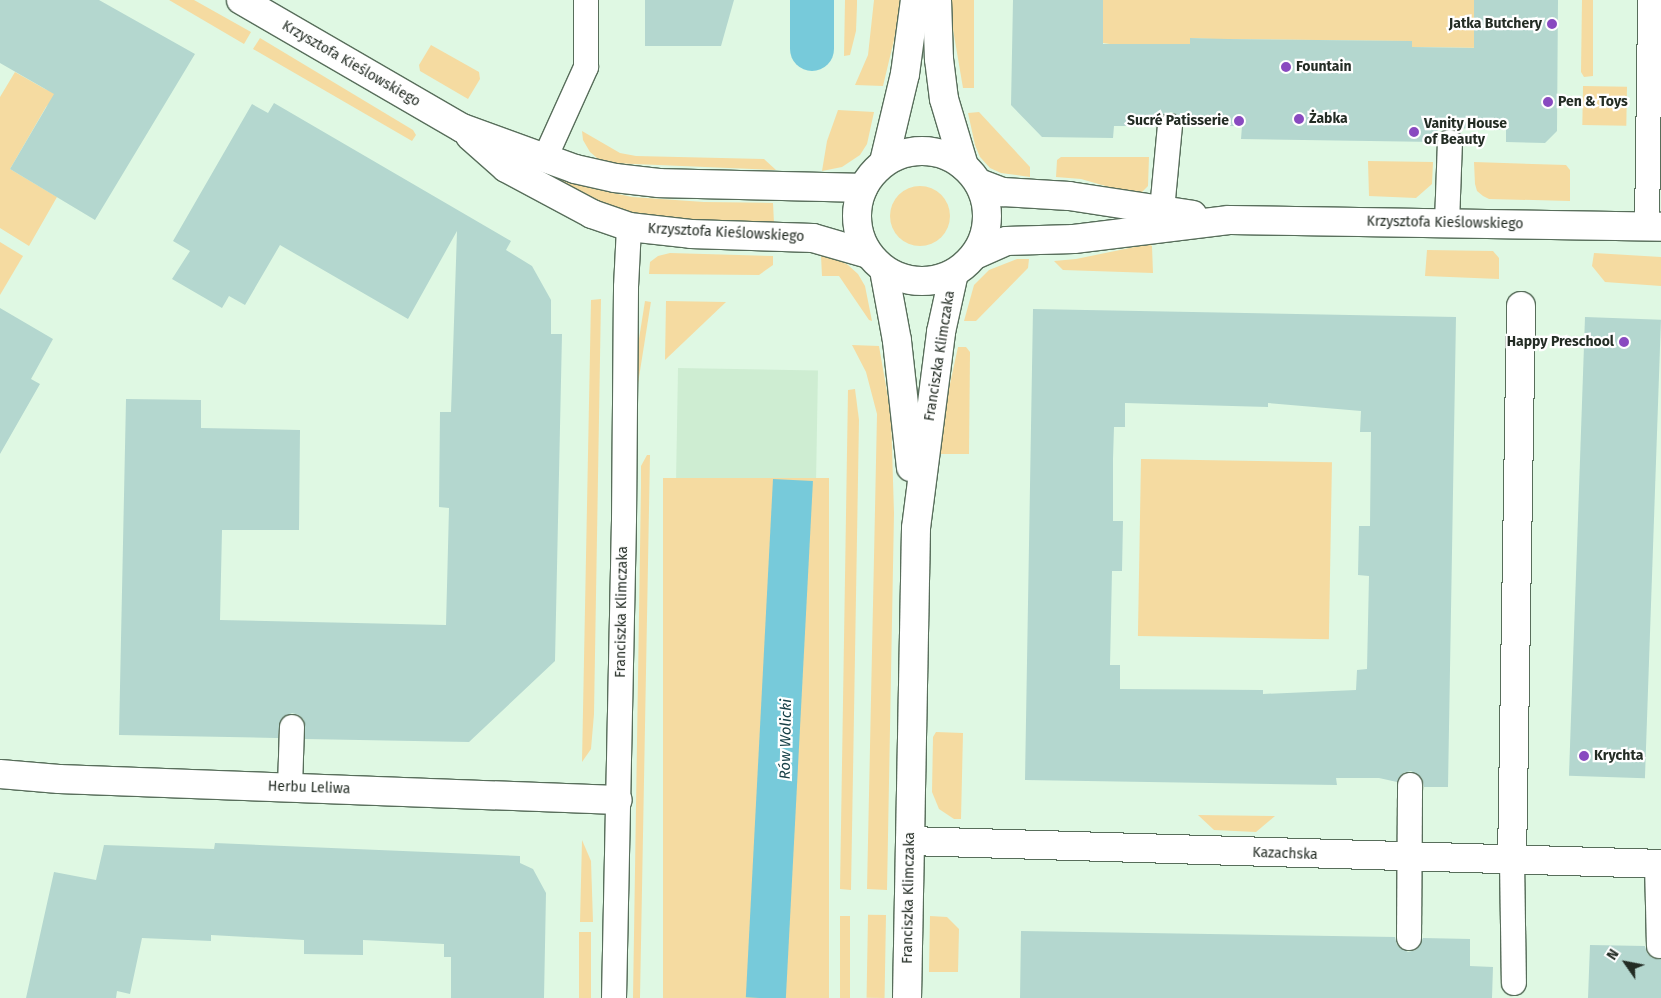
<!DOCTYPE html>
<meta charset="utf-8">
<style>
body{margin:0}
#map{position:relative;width:1661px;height:998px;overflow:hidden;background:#dff8e3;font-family:"Fira Sans",sans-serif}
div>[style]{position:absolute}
.built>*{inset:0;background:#ceedd2;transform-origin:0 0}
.green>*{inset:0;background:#f5dba1;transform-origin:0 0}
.round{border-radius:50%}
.water>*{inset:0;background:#77cada;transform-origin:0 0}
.canal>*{height:44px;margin:-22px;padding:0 22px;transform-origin:22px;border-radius:22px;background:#77cada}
.building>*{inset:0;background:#b4d7cf;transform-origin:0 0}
.roads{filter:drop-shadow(1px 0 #586e5b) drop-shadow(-1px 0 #586e5b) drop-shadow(0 1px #586e5b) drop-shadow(0 -1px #586e5b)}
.service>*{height:24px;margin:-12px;padding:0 12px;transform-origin:12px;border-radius:12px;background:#fff}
.minor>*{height:28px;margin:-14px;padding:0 14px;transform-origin:14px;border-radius:14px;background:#fff}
.minor>.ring{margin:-14px;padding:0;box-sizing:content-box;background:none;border:28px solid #fff;border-radius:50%}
.dots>*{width:14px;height:14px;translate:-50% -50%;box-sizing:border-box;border:2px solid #fff;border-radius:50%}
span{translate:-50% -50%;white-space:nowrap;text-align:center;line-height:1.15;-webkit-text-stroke:4.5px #fff;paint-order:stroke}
.poi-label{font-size:14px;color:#232c24;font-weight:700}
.right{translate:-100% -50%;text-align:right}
.left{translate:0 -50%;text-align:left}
.street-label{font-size:14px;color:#232c24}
.water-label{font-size:15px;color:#184047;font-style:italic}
.north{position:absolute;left:1601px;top:938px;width:50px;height:50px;-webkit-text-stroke:4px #fff;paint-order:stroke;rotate:303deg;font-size:14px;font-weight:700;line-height:20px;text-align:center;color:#232c24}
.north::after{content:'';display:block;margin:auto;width:18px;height:22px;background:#232c24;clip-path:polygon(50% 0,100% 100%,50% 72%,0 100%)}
</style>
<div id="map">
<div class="built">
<div style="left:678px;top:368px;width:140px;height:110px;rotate:1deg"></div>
</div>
<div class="green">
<div style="clip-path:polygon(169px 0,194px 0,251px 32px,244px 44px)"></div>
<div style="clip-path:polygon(845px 0,857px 0,857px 5px,856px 31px,850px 55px,844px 56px)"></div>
<div style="clip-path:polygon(874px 0,901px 0,894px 40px,883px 86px,855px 85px,868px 55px)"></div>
<div style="clip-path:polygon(948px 0,974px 0,974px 88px,963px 88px)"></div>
<div style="clip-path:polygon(1103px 0,1474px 0,1487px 48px,1412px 47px,1411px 41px,1228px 39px,1214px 45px,1213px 39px,1190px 38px,1190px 44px,1110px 55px,1110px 44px,1103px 43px)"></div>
<div style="clip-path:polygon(1582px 0,1593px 0,1593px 76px,1584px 77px,1581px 72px)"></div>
<div style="clip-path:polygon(260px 38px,413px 130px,416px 135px,412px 141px,253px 49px)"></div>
<div style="clip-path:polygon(431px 45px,479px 72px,480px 79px,468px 99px,420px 71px,419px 65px)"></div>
<div style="clip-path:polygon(15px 72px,45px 89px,59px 93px,46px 107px,10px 169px,57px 197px,29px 246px,0 228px,0 97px)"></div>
<div style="left:1583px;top:86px;width:44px;height:39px;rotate:1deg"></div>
<div style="clip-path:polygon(838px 110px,874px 112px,867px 144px,860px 155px,842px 167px,822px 171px,827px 141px)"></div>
<div style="clip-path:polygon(979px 112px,1030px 167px,1030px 177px,1001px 173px,990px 168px,980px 157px,975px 145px,968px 113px)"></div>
<div style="clip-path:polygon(582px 131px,620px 153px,636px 156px,764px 159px,776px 170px,611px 163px,597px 158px,590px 152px,583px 140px)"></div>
<div style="clip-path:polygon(1061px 157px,1149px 157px,1148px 186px,1141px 193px,1109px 187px,1081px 179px,1056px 177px,1057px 160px)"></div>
<div style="clip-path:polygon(1368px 161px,1433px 162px,1432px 184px,1416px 198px,1369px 196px)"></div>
<div style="clip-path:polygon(1474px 162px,1566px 165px,1570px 170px,1570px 201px,1489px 199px,1483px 196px,1477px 191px,1475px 184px)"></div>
<div style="clip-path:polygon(523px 166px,590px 188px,632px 197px,704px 202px,773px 203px,774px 223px,677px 220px,639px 215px,611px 208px)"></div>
<div class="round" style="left:890px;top:186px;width:60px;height:60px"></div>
<div style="clip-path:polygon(0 242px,23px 256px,0 295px)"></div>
<div style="clip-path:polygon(1149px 244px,1152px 246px,1153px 273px,1063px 270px,1054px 261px,1076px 259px)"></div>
<div style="clip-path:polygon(1427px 250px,1493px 251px,1499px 258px,1499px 279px,1425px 276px)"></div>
<div style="clip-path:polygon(670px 253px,773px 256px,773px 265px,759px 275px,649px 274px,650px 262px,658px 256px)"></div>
<div style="clip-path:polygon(1594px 253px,1661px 257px,1661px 286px,1605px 282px,1592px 266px)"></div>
<div style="clip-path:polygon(821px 256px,837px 259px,848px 265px,858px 274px,865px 286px,872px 321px,869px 320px,839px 276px,822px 276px)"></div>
<div style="clip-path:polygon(1017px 259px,1029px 259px,1028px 268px,976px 321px,964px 321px,974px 285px,989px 270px)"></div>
<div style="clip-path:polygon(601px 299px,594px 714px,591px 749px,582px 762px,591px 300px)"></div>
<div style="left:645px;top:301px;width:6px;height:89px;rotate:9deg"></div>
<div style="clip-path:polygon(666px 301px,726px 302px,665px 360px)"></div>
<div style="clip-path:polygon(852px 345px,879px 346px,891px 415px,894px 513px,887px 890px,867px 889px,877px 414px,866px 372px)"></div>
<div style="clip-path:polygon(958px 347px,966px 347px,970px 352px,969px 454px,939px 454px,942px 421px)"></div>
<div style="clip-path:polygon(855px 389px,859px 420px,851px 890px,840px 889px,848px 390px)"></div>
<div style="clip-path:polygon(647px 455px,650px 455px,640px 998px,633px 998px,641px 486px,641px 466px)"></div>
<div style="left:1141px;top:459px;width:191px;height:177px;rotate:1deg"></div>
<div style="left:663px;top:478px;width:166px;height:520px"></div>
<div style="clip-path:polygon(936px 732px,963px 733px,961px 819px,954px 819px,939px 809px,932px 792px,933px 737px)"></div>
<div style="clip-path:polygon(1198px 815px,1275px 816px,1256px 832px,1214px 830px)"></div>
<div style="clip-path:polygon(582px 840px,591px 861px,593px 922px,580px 922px)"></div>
<div style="left:886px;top:915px;width:83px;height:18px;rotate:91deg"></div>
<div style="left:840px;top:916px;width:10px;height:82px"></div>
<div style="clip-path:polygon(930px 916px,947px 917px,959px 929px,958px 972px,929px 972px)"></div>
<div style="left:591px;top:932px;width:66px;height:12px;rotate:90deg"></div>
</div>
<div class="water">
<div style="left:773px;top:479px;width:40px;height:519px;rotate:3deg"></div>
</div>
<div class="canal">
<div style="left:812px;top:0;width:49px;rotate:90deg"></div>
</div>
<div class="building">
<div style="clip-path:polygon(0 0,99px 0,195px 54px,95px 220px,10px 169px,54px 94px,0 63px)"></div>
<div style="clip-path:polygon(645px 0,734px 0,721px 46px,645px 46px)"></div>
<div style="clip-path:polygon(1013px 0,1103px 0,1103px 44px,1190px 44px,1190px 38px,1228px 39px,1412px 41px,1412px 47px,1474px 48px,1474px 0,1558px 0,1557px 131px,1545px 143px,1506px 142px,1506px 130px,1450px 128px,1438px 128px,1436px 142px,1241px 139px,1242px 126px,1184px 126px,1178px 115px,1171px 112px,1159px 118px,1156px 126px,1114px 126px,1113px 138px,1042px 137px,1011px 105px)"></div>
<div style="clip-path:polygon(274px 103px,511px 241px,506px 250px,532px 266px,551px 300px,551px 334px,562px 334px,555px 661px,469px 742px,305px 739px,304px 720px,299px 715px,292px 713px,281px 719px,278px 738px,276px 738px,119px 735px,126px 399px,201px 400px,201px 428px,300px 430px,299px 530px,222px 530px,220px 620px,446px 625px,449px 508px,439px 507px,440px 412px,451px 412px,457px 231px,408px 319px,280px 245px,245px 305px,229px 296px,222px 308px,172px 279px,190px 251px,173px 241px,252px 104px,268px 113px)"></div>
<div style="clip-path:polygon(0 308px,53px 339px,31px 379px,40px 384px,0 454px)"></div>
<div style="clip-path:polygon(evenodd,1033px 309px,1456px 317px,1448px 787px,1424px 787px,1422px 778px,1411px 771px,1403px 773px,1397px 782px,1379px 778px,1336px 778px,1337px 785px,1025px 780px,1033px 309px,1125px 403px,1268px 407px,1268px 403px,1361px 411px,1360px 432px,1371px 432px,1370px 526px,1359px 526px,1358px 575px,1369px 576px,1367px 669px,1357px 670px,1356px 690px,1263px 694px,1263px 690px,1120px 689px,1120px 665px,1110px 665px,1112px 571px,1122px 571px,1123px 521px,1113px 521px,1113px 459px,1114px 427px,1125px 427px,1125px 403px)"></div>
<div style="left:1585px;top:317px;width:76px;height:459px;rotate:2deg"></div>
<div style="clip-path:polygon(215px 843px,520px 856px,520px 863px,533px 869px,546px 893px,544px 998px,451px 998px,451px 957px,444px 957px,444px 944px,363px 940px,363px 955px,304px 954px,304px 940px,211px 935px,211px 941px,142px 938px,130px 994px,117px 991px,116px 998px,26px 998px,54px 872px,96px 880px,104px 845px,214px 849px)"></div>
<div style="clip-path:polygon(1021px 931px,1395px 937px,1397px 945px,1408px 952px,1416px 950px,1423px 938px,1470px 939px,1470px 966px,1493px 967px,1492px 998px,1020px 998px)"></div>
<div style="clip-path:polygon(1590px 945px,1645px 946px,1647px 953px,1652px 958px,1661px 959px,1661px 998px,1588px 998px)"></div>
</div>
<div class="roads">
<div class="service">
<div style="left:545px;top:158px;width:100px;rotate:-65.7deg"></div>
<div style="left:586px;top:67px;width:67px;rotate:-90deg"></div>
<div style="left:1162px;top:210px;width:84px;rotate:-84.6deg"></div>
<div style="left:1447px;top:223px;width:81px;rotate:-87.9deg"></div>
<div style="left:1647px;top:226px;width:226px;rotate:-89.2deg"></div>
<div style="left:290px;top:787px;width:60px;rotate:-88.1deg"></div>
<div style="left:1512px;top:861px;width:122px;rotate:89.1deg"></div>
<div style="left:1657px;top:864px;width:82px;rotate:88.6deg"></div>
<div style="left:1409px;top:938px;width:153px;rotate:-89.6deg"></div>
<div style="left:614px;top:998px;width:479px;rotate:-88.8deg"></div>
<div style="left:624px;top:519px;width:232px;rotate:-89.5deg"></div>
<div style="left:626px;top:287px;width:60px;rotate:-87.1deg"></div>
</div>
<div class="minor">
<div style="left:241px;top:0;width:255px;rotate:30.1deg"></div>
<div style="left:462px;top:128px;width:120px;rotate:19.9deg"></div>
<div style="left:575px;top:169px;width:41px;rotate:12.7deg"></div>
<div style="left:615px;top:178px;width:44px;rotate:6.5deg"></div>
<div style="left:659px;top:183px;width:204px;rotate:1.4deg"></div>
<div style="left:937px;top:0;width:59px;rotate:88.1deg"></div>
<div style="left:939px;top:59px;width:40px;rotate:82.9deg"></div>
<div style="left:944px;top:99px;width:70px;rotate:73.4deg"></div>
<div style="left:470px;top:136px;width:48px;rotate:41.6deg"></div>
<div style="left:506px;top:168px;width:98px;rotate:28.1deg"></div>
<div style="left:592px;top:214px;width:39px;rotate:19deg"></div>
<div style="left:629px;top:227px;width:62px;rotate:6.4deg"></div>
<div style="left:691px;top:234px;width:122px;rotate:1.9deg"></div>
<div style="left:813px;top:238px;width:57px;rotate:16.2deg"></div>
<div class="ring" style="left:857px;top:151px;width:102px;height:102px"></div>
<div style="left:884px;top:162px;width:90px;rotate:-76.6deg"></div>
<div style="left:905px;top:74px;width:75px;rotate:-82.3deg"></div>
<div style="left:979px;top:183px;width:26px;rotate:21deg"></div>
<div style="left:1003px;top:192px;width:66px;rotate:3.5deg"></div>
<div style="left:1069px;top:196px;width:125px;rotate:8.7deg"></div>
<div style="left:975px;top:255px;width:34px;rotate:-24deg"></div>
<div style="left:1006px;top:241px;width:68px;rotate:-1.7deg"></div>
<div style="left:1074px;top:239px;width:156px;rotate:-7deg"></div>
<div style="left:1229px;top:220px;width:432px;rotate:0.9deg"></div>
<div style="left:884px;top:270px;width:72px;rotate:79.6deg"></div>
<div style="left:897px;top:341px;width:127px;rotate:83.7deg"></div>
<div style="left:0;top:774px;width:59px;rotate:4.8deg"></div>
<div style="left:59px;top:779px;width:559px;rotate:2.15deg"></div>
<div style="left:910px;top:841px;width:751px;rotate:1.75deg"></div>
<div style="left:1512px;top:861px;width:555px;rotate:-89.07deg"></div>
<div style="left:907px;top:998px;width:470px;rotate:-88.9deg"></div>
<div style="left:916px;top:528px;width:198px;rotate:-82.7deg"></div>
<div style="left:941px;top:332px;width:60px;rotate:-77.6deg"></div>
</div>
</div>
<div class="dots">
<div style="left:1552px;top:24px;background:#894ac0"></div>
<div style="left:1286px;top:67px;background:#894ac0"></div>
<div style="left:1548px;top:102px;background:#894ac0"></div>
<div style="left:1299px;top:119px;background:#894ac0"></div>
<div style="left:1239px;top:121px;background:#894ac0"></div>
<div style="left:1414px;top:132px;background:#894ac0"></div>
<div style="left:1624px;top:342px;background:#894ac0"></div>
<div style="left:1584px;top:756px;background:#894ac0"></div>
</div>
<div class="poi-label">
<span class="right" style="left:1542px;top:24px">Jatka Butchery</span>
<span class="left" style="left:1296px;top:67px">Fountain</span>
<span class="left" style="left:1558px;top:102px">Pen &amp; Toys</span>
<span class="left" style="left:1309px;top:119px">Żabka</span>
<span class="right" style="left:1229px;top:121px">Sucré Patisserie</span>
<span class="left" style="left:1424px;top:132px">Vanity House<br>of Beauty</span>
<span class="right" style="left:1614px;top:342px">Happy Preschool</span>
<span class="left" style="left:1594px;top:756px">Krychta</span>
</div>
<div class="street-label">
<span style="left:351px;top:64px;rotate:30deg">Krzysztofa Kieślowskiego</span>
<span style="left:1445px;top:223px;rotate:1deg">Krzysztofa Kieślowskiego</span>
<span style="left:726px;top:233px;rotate:3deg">Krzysztofa Kieślowskiego</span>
<span style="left:940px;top:356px;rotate:-81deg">Franciszka Klimczaka</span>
<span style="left:622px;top:612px;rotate:-89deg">Franciszka Klimczaka</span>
<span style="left:309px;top:788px;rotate:2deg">Herbu Leliwa</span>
<span style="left:1285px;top:854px;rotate:2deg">Kazachska</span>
<span style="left:909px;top:898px;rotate:-89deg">Franciszka Klimczaka</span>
</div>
<div class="water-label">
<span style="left:786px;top:739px;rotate:-89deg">Rów Wolicki</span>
</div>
<div class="north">N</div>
</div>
